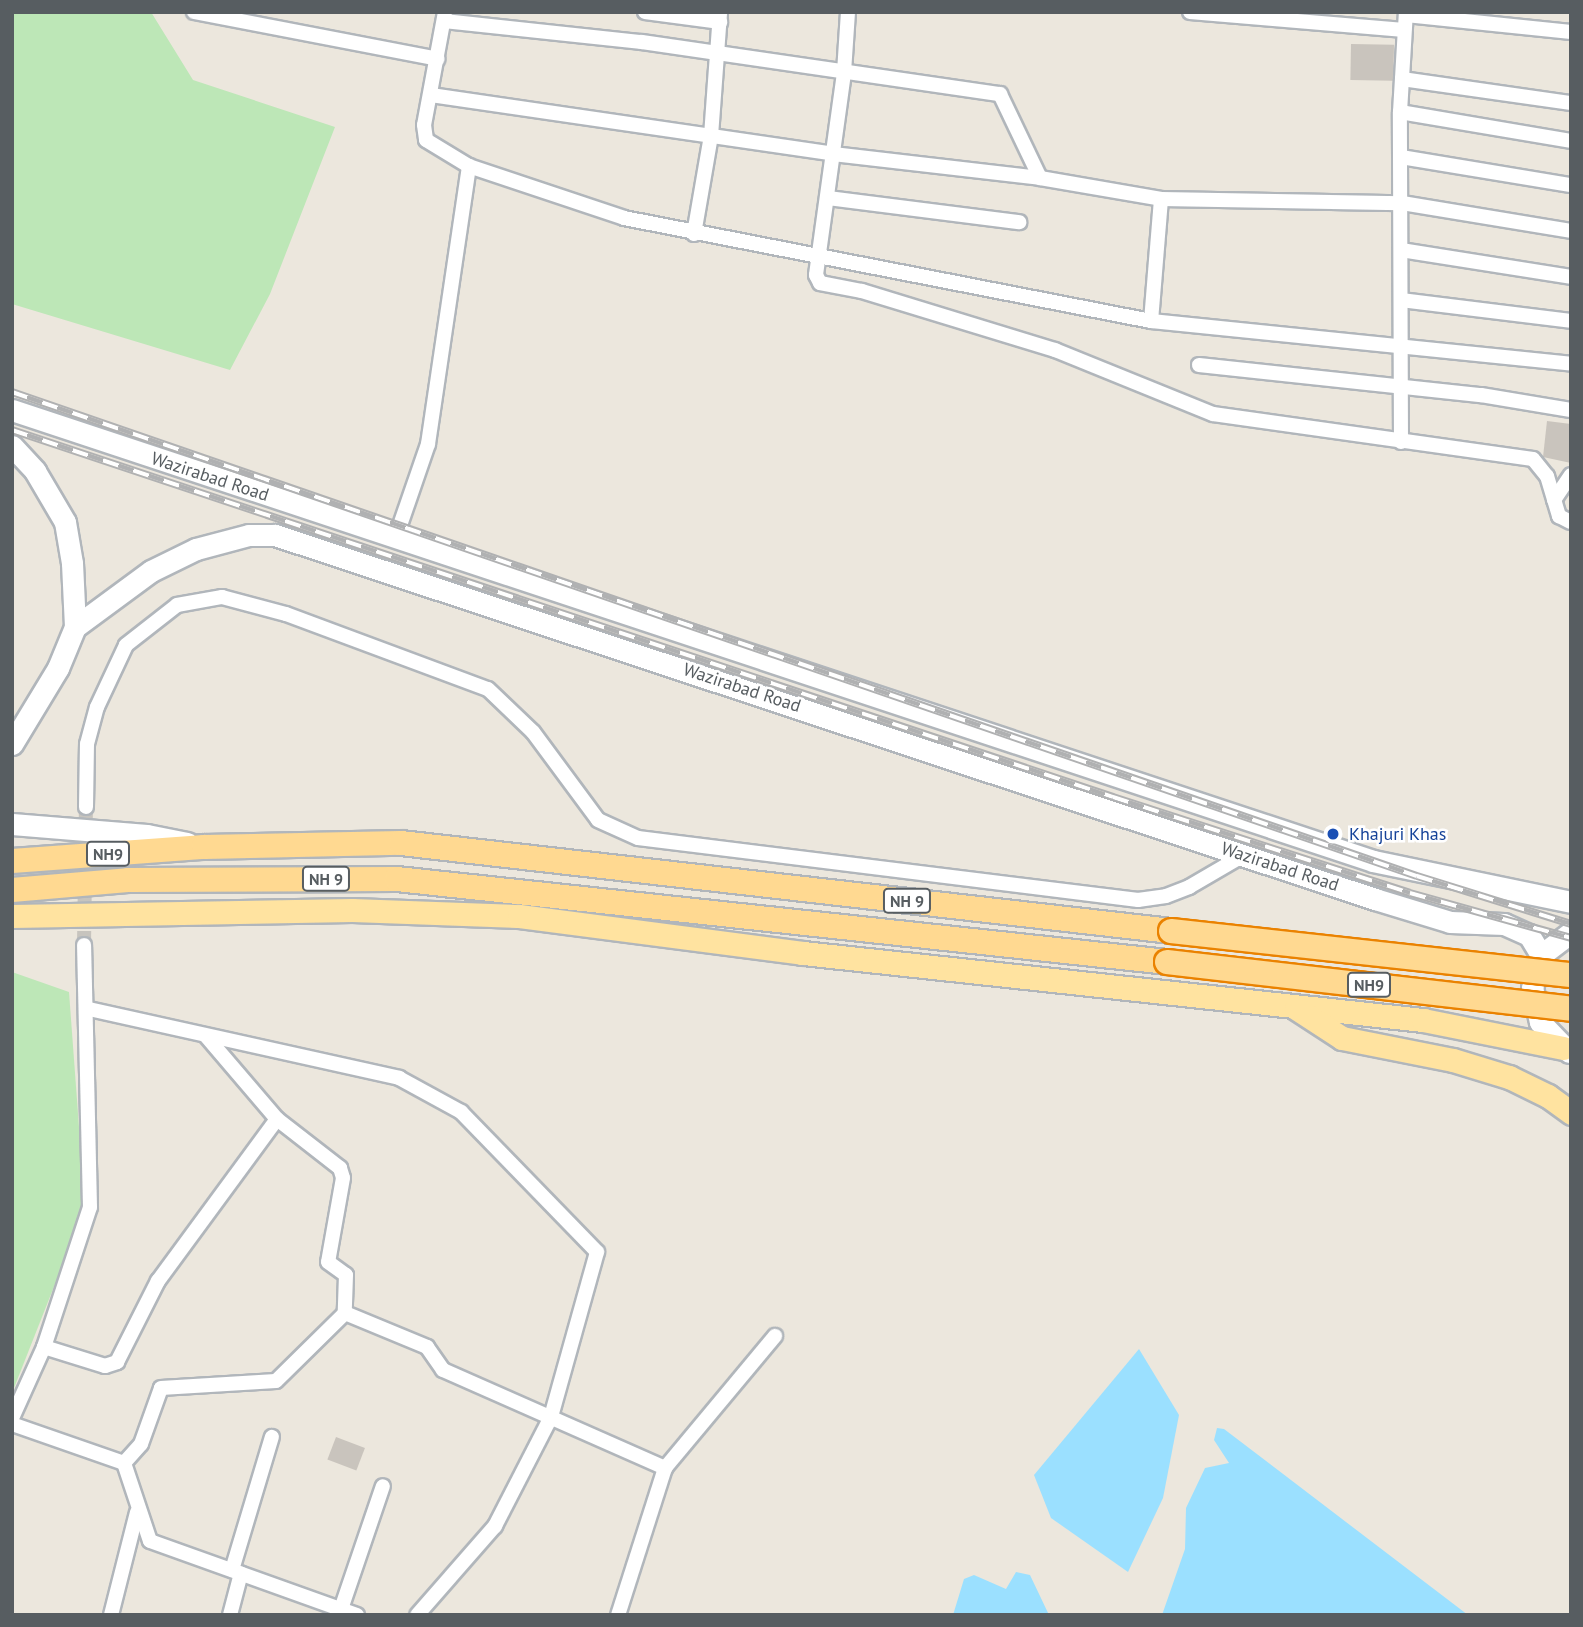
<!DOCTYPE html>
<style>
body{margin:0}
#map{position:relative;width:1583px;height:1627px;overflow:hidden;background:#ece7dd;font-family:"PT Sans",sans-serif}
div>[style]{position:absolute}
.green>*{inset:0;background:#bde7b7}
.water>*{inset:0;background:#9be0ff}
.building>*{inset:0;background:#c9c4bd;transform-origin:0 0}
.minor-tunnel>*{height:14px;margin-top:-7px;transform-origin:0;background:repeating-linear-gradient(90deg,#c7c4be 0 14px,transparent 0 21px)}
.roads{filter:drop-shadow(2px 0 #b1b6bb) drop-shadow(-2px 0 #b1b6bb) drop-shadow(0 2px #b1b6bb) drop-shadow(0 -2px #b1b6bb)}
.minor>*{height:14px;margin:-7px;padding:0 7px;transform-origin:7px;border-radius:7px;background:#fff}
.secondary>*{height:21px;margin:-10.5px;padding:0 10.5px;transform-origin:10.5px;border-radius:10.5px;background:#fff}
.primary>*{height:23px;margin:-11.5px;padding:0 11.5px;transform-origin:11.5px;border-radius:11.5px;background:#ffe3a0}
.trunk>*{height:24px;margin:-12px;padding:0 12px;transform-origin:12px;border-radius:12px;background:#ffd991}
.rail>*{height:8px;margin-top:-4px;transform-origin:0;background:repeating-linear-gradient(90deg,#fff 0 16px,#b0b1b2 0 32px);box-sizing:border-box;border-block:2px solid #b0b1b2}
.bridges{filter:drop-shadow(2px 0 #ea8200) drop-shadow(-2px 0 #ea8200) drop-shadow(0 2px #ea8200) drop-shadow(0 -2px #ea8200)}
.trunk-bridge>*{height:24px;margin:-12px;padding:0 12px;transform-origin:12px;border-radius:12px;background:#ffd991}
.dots>*{width:19px;height:19px;translate:-50% -50%;box-sizing:border-box;border:4px solid #fff;border-radius:50%}
span{translate:-50% -50%;white-space:nowrap;text-align:center;line-height:1.15;-webkit-text-stroke:5px #fff;paint-order:stroke}
.shield-label span{padding:2px 5px;background:#fff;border:2px solid;border-radius:5px;-webkit-text-stroke-width:0}
.shield-label{font-size:16px;color:#575d61;font-weight:700}
.street-label{font-size:18px;color:#575d61}
.transit-label{font-size:18px;color:#164399}
.left{translate:0 -50%;text-align:left}
.frame{position:absolute;inset:0;border:14px solid #575d61;pointer-events:none}
</style>
<div id="map">
<div class="green">
<div style="clip-path:polygon(12px 12px,151px 12px,193px 80px,335px 127px,270px 294px,230px 370px,12px 304px)"></div>
<div style="clip-path:polygon(12px 972px,69px 992px,85px 1208px,12px 1393px)"></div>
</div>
<div class="water">
<div style="clip-path:polygon(1139px 1349px,1179px 1415px,1163px 1498px,1128px 1572px,1051px 1518px,1034px 1475px)"></div>
<div style="clip-path:polygon(1217px 1428px,1224px 1429px,1468px 1615px,1162px 1615px,1185px 1549px,1186px 1508px,1205px 1468px,1229px 1463px,1214px 1440px)"></div>
<div style="clip-path:polygon(1016px 1572px,1030px 1575px,1049px 1615px,953px 1615px,964px 1579px,974px 1575px,1006px 1589px)"></div>
</div>
<div class="building">
<div style="left:1351px;top:44px;width:43px;height:36px;rotate:1deg"></div>
<div style="clip-path:polygon(1547px 421px,1571px 424px,1571px 463px,1543px 457px)"></div>
<div style="left:336px;top:1437px;width:31px;height:24px;rotate:21deg"></div>
</div>
<div class="minor-tunnel">
<div style="left:84px;top:945px;width:138px;rotate:-89.2deg"></div>
</div>
<div class="roads">
<div class="minor">
<div style="left:194px;top:12px;width:248px;rotate:10.9deg"></div>
<div style="left:445px;top:12px;width:115px;rotate:100.5deg"></div>
<div style="left:424px;top:125px;width:15px;rotate:82deg"></div>
<div style="left:426px;top:140px;width:50px;rotate:31.2deg"></div>
<div style="left:469px;top:166px;width:163px;rotate:18.5deg"></div>
<div style="left:624px;top:218px;width:537px;rotate:11.06deg"></div>
<div style="left:1151px;top:321px;width:422px;rotate:5.8deg"></div>
<div style="left:645px;top:12px;width:76px;rotate:7.6deg"></div>
<div style="left:848px;top:12px;width:61px;rotate:93.8deg"></div>
<div style="left:844px;top:73px;width:204px;rotate:97.9deg"></div>
<div style="left:816px;top:275px;width:9px;rotate:63deg"></div>
<div style="left:820px;top:283px;width:43px;rotate:10.8deg"></div>
<div style="left:862px;top:291px;width:202px;rotate:17deg"></div>
<div style="left:1055px;top:350px;width:170px;rotate:22.1deg"></div>
<div style="left:1213px;top:414px;width:323px;rotate:8deg"></div>
<div style="left:1533px;top:459px;width:22px;rotate:51deg"></div>
<div style="left:1547px;top:476px;width:42px;rotate:73.3deg"></div>
<div style="left:1559px;top:516px;width:13px;rotate:27deg"></div>
<div style="left:1190px;top:12px;width:215px;rotate:4.8deg"></div>
<div style="left:1406px;top:15px;width:166px;rotate:5.9deg"></div>
<div style="left:444px;top:21px;width:199px;rotate:6.1deg"></div>
<div style="left:642px;top:42px;width:362px;rotate:8.3deg"></div>
<div style="left:1000px;top:94px;width:93px;rotate:64.5deg"></div>
<div style="left:1402px;top:79px;width:171px;rotate:8.1deg"></div>
<div style="left:431px;top:95px;width:406px;rotate:8.3deg"></div>
<div style="left:833px;top:154px;width:208px;rotate:6.6deg"></div>
<div style="left:1040px;top:178px;width:123px;rotate:9.8deg"></div>
<div style="left:1161px;top:199px;width:241px;rotate:1deg"></div>
<div style="left:1402px;top:203px;width:171px;rotate:9.4deg"></div>
<div style="left:1400px;top:112px;width:173px;rotate:9.6deg"></div>
<div style="left:1401px;top:157px;width:172px;rotate:9.4deg"></div>
<div style="left:828px;top:198px;width:193px;rotate:7.2deg"></div>
<div style="left:694px;top:234px;width:99px;rotate:-80.2deg"></div>
<div style="left:711px;top:136px;width:124px;rotate:-85.8deg"></div>
<div style="left:1401px;top:250px;width:172px;rotate:9deg"></div>
<div style="left:1401px;top:300px;width:171px;rotate:7deg"></div>
<div style="left:1151px;top:321px;width:122px;rotate:-85.3deg"></div>
<div style="left:1199px;top:365px;width:284px;rotate:6.1deg"></div>
<div style="left:1481px;top:395px;width:91px;rotate:9.5deg"></div>
<div style="left:1401px;top:442px;width:330px;rotate:-90.2deg"></div>
<div style="left:1400px;top:112px;width:100px;rotate:-86.6deg"></div>
<div style="left:1554px;top:500px;width:30px;rotate:-56deg"></div>
<div style="left:396px;top:537px;width:98px;rotate:-71deg"></div>
<div style="left:428px;top:444px;width:281px;rotate:-81.6deg"></div>
<div style="left:86px;top:807px;width:63px;rotate:-89.1deg"></div>
<div style="left:87px;top:744px;width:38px;rotate:-75deg"></div>
<div style="left:97px;top:707px;width:68px;rotate:-64.9deg"></div>
<div style="left:126px;top:645px;width:65px;rotate:-38.1deg"></div>
<div style="left:177px;top:605px;width:46px;rotate:-10.1deg"></div>
<div style="left:222px;top:597px;width:66px;rotate:14.9deg"></div>
<div style="left:286px;top:614px;width:215px;rotate:20.4deg"></div>
<div style="left:488px;top:689px;width:62px;rotate:43.7deg"></div>
<div style="left:533px;top:732px;width:109px;rotate:53.5deg"></div>
<div style="left:598px;top:820px;width:44px;rotate:24.2deg"></div>
<div style="left:638px;top:838px;width:504px;rotate:7.07deg"></div>
<div style="left:1138px;top:900px;width:28px;rotate:-8deg"></div>
<div style="left:1166px;top:896px;width:25px;rotate:-21deg"></div>
<div style="left:1189px;top:887px;width:64px;rotate:-30.2deg"></div>
<div style="left:89px;top:1009px;width:318px;rotate:12.5deg"></div>
<div style="left:399px;top:1078px;width:71px;rotate:28.7deg"></div>
<div style="left:461px;top:1112px;width:195px;rotate:45.8deg"></div>
<div style="left:597px;top:1252px;width:171px;rotate:105.6deg"></div>
<div style="left:551px;top:1417px;width:123px;rotate:117.2deg"></div>
<div style="left:495px;top:1526px;width:118px;rotate:131.2deg"></div>
<div style="left:206px;top:1036px;width:109px;rotate:49.5deg"></div>
<div style="left:277px;top:1119px;width:80px;rotate:37.9deg"></div>
<div style="left:340px;top:1168px;width:10px;rotate:73deg"></div>
<div style="left:343px;top:1178px;width:85px;rotate:100.1deg"></div>
<div style="left:328px;top:1262px;width:22px;rotate:36deg"></div>
<div style="left:346px;top:1275px;width:38px;rotate:92deg"></div>
<div style="left:345px;top:1313px;width:89px;rotate:22.5deg"></div>
<div style="left:427px;top:1347px;width:28px;rotate:55deg"></div>
<div style="left:443px;top:1370px;width:243px;rotate:23.8deg"></div>
<div style="left:665px;top:1468px;width:154px;rotate:107.7deg"></div>
<div style="left:44px;top:1347px;width:64px;rotate:17.3deg"></div>
<div style="left:105px;top:1366px;width:13px;rotate:-18deg"></div>
<div style="left:117px;top:1362px;width:91px;rotate:-63.2deg"></div>
<div style="left:158px;top:1281px;width:201px;rotate:-53.7deg"></div>
<div style="left:12px;top:1418px;width:78px;rotate:-65.7deg"></div>
<div style="left:44px;top:1347px;width:147px;rotate:-71.8deg"></div>
<div style="left:90px;top:1207px;width:262px;rotate:-91.3deg"></div>
<div style="left:12px;top:1424px;width:119px;rotate:19.2deg"></div>
<div style="left:124px;top:1463px;width:82px;rotate:71.6deg"></div>
<div style="left:150px;top:1541px;width:220px;rotate:19.7deg"></div>
<div style="left:124px;top:1463px;width:25px;rotate:-48deg"></div>
<div style="left:141px;top:1444px;width:59px;rotate:-70.3deg"></div>
<div style="left:161px;top:1388px;width:115px;rotate:-3.5deg"></div>
<div style="left:276px;top:1381px;width:97px;rotate:-44.6deg"></div>
<div style="left:665px;top:1468px;width:172px;rotate:-50.2deg"></div>
<div style="left:232px;top:1570px;width:139px;rotate:-73.3deg"></div>
<div style="left:111px;top:1615px;width:106px;rotate:-75.8deg"></div>
<div style="left:230px;top:1615px;width:43px;rotate:-75.3deg"></div>
<div style="left:339px;top:1615px;width:136px;rotate:-71.2deg"></div>
</div>
<div class="secondary">
<div style="left:12px;top:410px;width:1434px;rotate:18.33deg"></div>
<div style="left:1373px;top:861px;width:202px;rotate:11.7deg"></div>
<div style="left:12px;top:446px;width:34px;rotate:47deg"></div>
<div style="left:35px;top:471px;width:59px;rotate:59.5deg"></div>
<div style="left:65px;top:522px;width:42px;rotate:80.3deg"></div>
<div style="left:72px;top:563px;width:64px;rotate:87.3deg"></div>
<div style="left:12px;top:744px;width:89px;rotate:-58.8deg"></div>
<div style="left:58px;top:668px;width:44px;rotate:-67.5deg"></div>
<div style="left:75px;top:627px;width:94px;rotate:-36.4deg"></div>
<div style="left:151px;top:571px;width:50px;rotate:-26.1deg"></div>
<div style="left:196px;top:549px;width:55px;rotate:-14.8deg"></div>
<div style="left:249px;top:535px;width:26px"></div>
<div style="left:275px;top:535px;width:1159px;rotate:18.31deg"></div>
<div style="left:1375px;top:899px;width:78px;rotate:17deg"></div>
<div style="left:1450px;top:922px;width:54px;rotate:2.1deg"></div>
<div style="left:1504px;top:924px;width:27px;rotate:24deg"></div>
<div style="left:1529px;top:935px;width:23px;rotate:59deg"></div>
<div style="left:12px;top:824px;width:135px;rotate:4.7deg"></div>
<div style="left:147px;top:835px;width:41px;rotate:11.3deg"></div>
<div style="left:1569px;top:1052px;width:42px;rotate:-134deg"></div>
<div style="left:1540px;top:1022px;width:35px;rotate:-103deg"></div>
<div style="left:1532px;top:988px;width:34px;rotate:-75deg"></div>
<div style="left:1541px;top:955px;width:38px;rotate:-37deg"></div>
</div>
<div class="primary">
<div style="left:12px;top:916px;width:340px;rotate:-1deg"></div>
<div style="left:352px;top:910px;width:167px;rotate:2.1deg"></div>
<div style="left:519px;top:916px;width:286px;rotate:7.4deg"></div>
<div style="left:803px;top:953px;width:624px;rotate:6.17deg"></div>
<div style="left:1423px;top:1020px;width:143px;rotate:11.3deg"></div>
<div style="left:1296px;top:1008px;width:55px;rotate:33.1deg"></div>
<div style="left:1342px;top:1038px;width:113px;rotate:11.2deg"></div>
<div style="left:1453px;top:1060px;width:59px;rotate:16.9deg"></div>
<div style="left:1509px;top:1077px;width:43px;rotate:26deg"></div>
<div style="left:1548px;top:1096px;width:29px;rotate:36deg"></div>
</div>
<div class="trunk">
<div style="left:12px;top:861px;width:193px;rotate:-4.2deg"></div>
<div style="left:204px;top:847px;width:197px;rotate:-1.2deg"></div>
<div style="left:401px;top:843px;width:775px;rotate:6.52deg"></div>
<div style="left:12px;top:890px;width:116px;rotate:-4.9deg"></div>
<div style="left:128px;top:880px;width:269px;rotate:-0.2deg"></div>
<div style="left:397px;top:879px;width:774px;rotate:6.15deg"></div>
</div>
</div>
<div class="rail">
<div style="left:12px;top:392px;width:1486px;rotate:19.01deg"></div>
<div style="left:1417px;top:876px;width:161px;rotate:17.3deg"></div>
<div style="left:12px;top:430px;width:1161px;rotate:18.43deg"></div>
<div style="left:1113px;top:797px;width:312px;rotate:17.9deg"></div>
<div style="left:1410px;top:893px;width:167px;rotate:15.6deg"></div>
</div>
<div class="bridges">
<div class="trunk-bridge">
<div style="left:1171px;top:931px;width:402px;rotate:6.3deg"></div>
<div style="left:1167px;top:962px;width:407px;rotate:6.6deg"></div>
</div>
</div>
<div class="dots">
<div style="left:1333px;top:834px;background:#1a4fb4"></div>
</div>
<div class="shield-label">
<span style="left:108px;top:854px">NH9</span>
<span style="left:326px;top:879px">NH 9</span>
<span style="left:907px;top:901px">NH 9</span>
<span style="left:1369px;top:985px">NH9</span>
</div>
<div class="street-label">
<span style="left:210px;top:477px;rotate:18deg">Wazirabad Road</span>
<span style="left:742px;top:688px;rotate:18deg">Wazirabad Road</span>
<span style="left:1280px;top:867px;rotate:18deg">Wazirabad Road</span>
</div>
<div class="transit-label">
<span class="left" style="left:1349px;top:834px">Khajuri Khas</span>
</div>
<div class="frame"></div>
</div>
